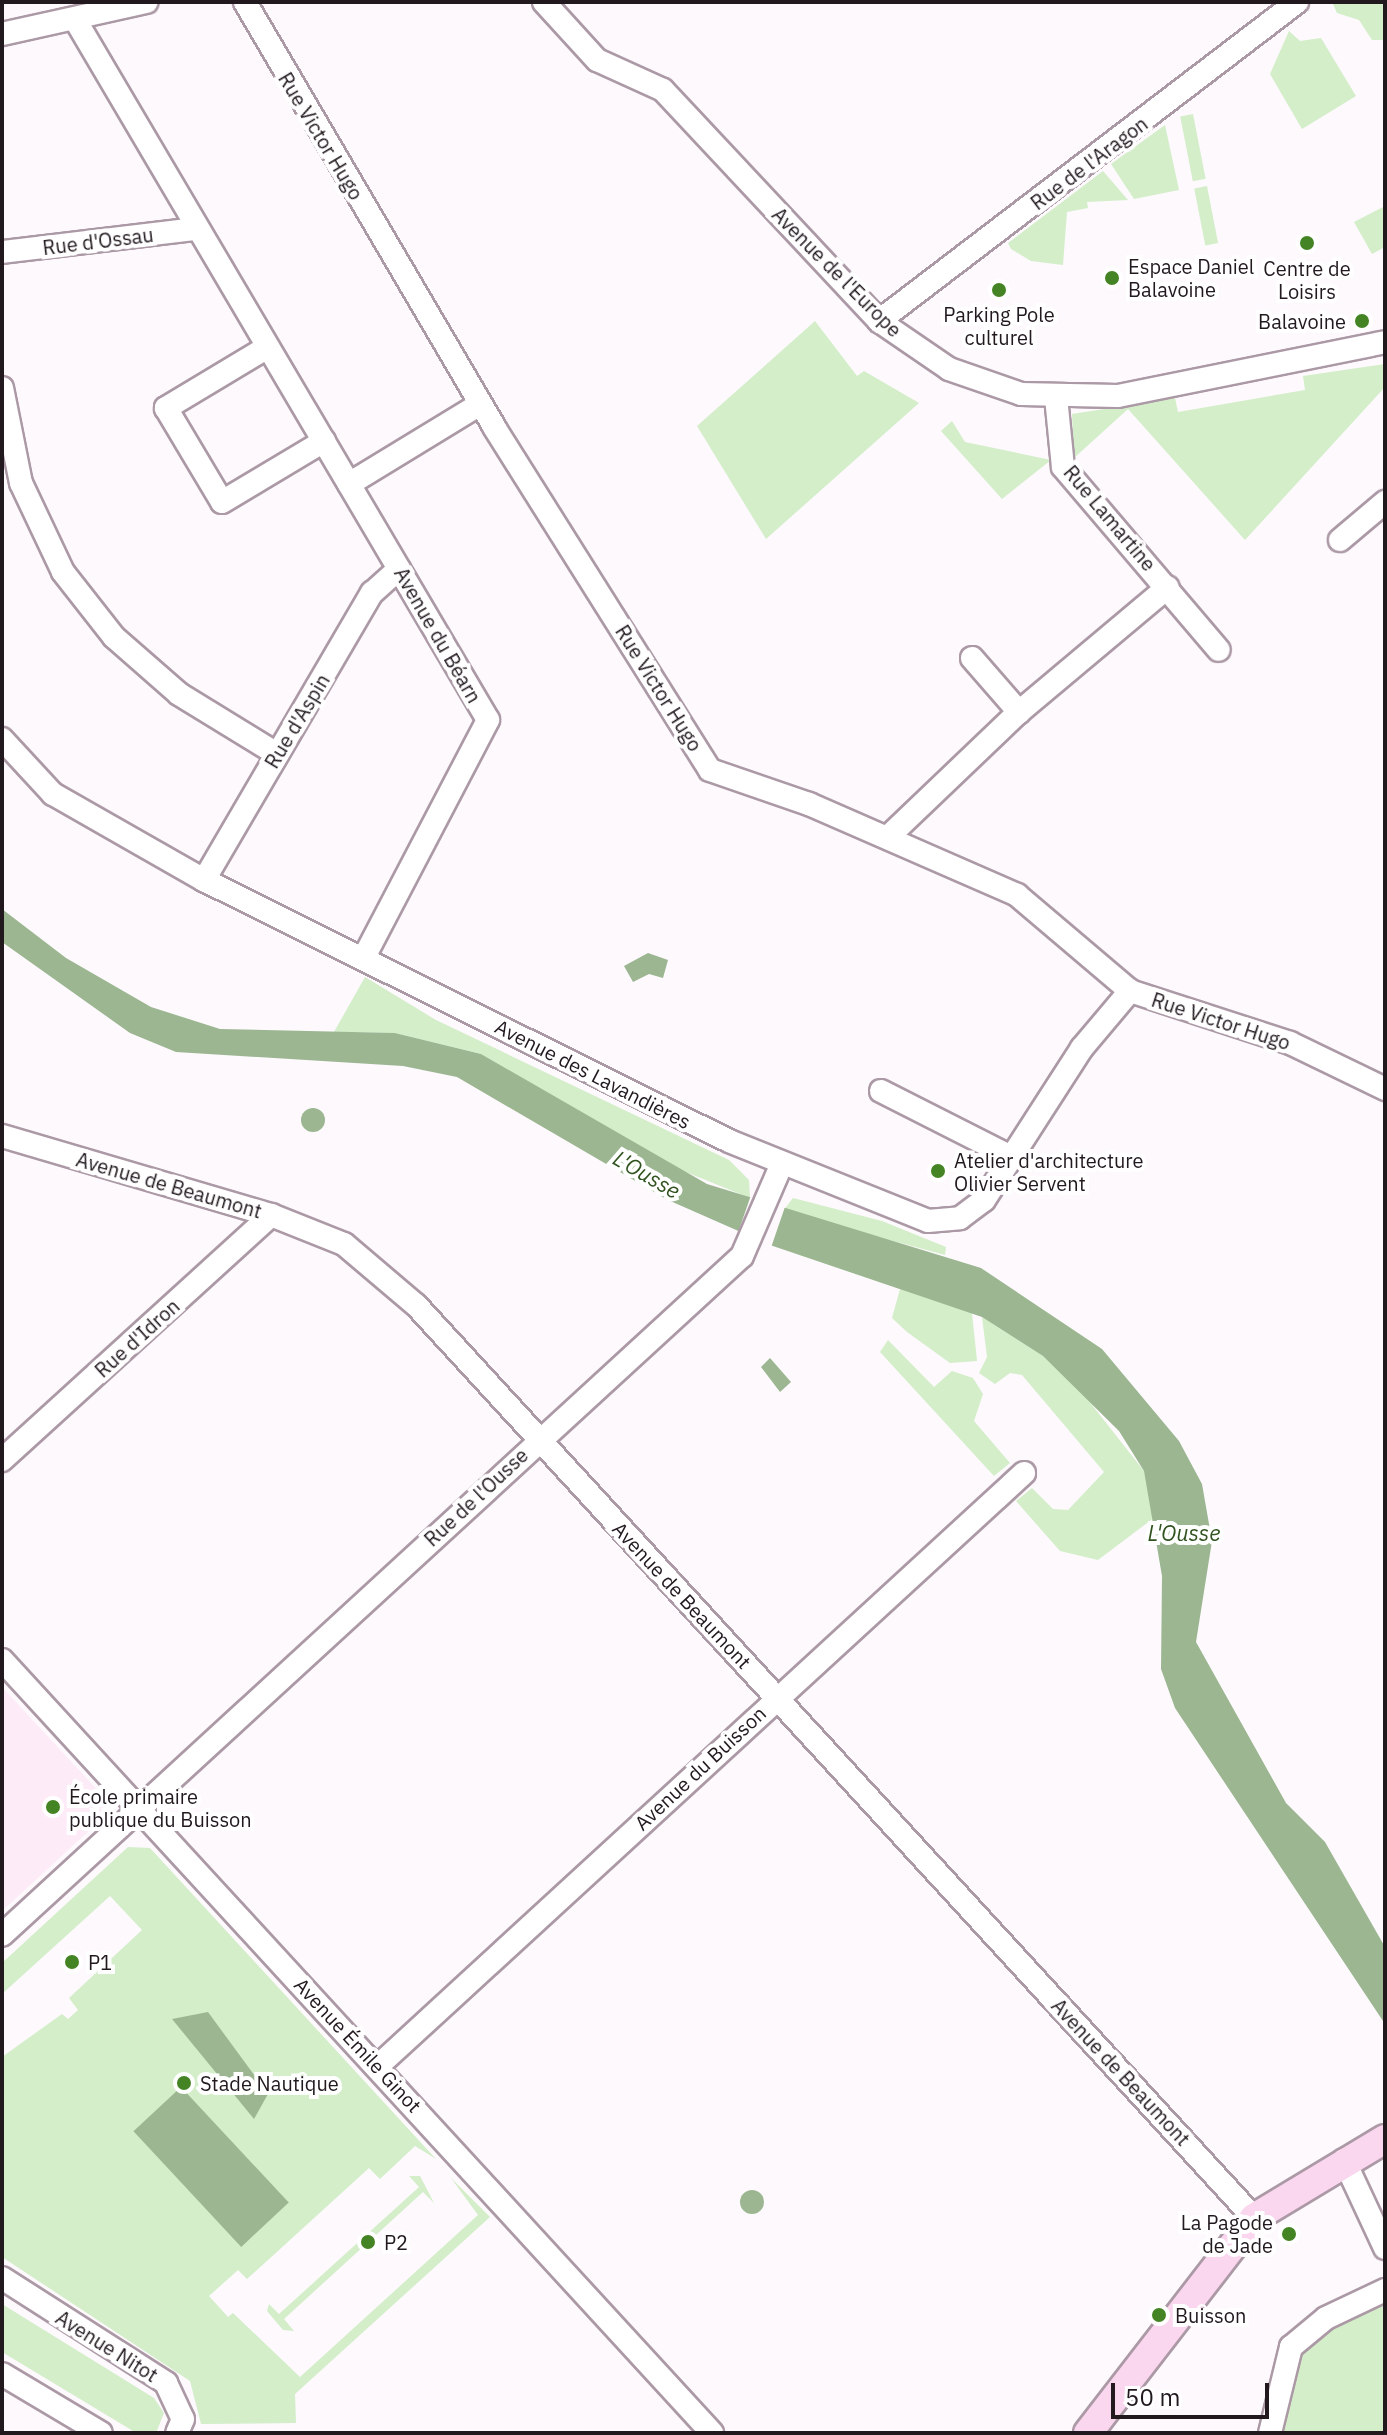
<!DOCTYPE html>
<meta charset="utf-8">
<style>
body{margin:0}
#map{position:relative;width:1387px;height:2435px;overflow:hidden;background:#fdf9fc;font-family:"IBM Plex Sans",sans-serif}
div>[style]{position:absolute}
.built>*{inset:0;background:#fdecf7}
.green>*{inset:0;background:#d3eec9;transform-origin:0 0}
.water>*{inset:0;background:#9bb691;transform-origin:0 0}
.round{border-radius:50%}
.pier>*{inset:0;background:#fdf9fc;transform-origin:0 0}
.roads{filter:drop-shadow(2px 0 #ac99a6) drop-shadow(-2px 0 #ac99a6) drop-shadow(0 2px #ac99a6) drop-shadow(0 -2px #ac99a6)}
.minor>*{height:22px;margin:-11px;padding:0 11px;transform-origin:11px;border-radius:11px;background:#fff}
.major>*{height:28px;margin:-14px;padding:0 14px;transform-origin:14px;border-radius:14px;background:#fad6ef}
.dots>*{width:22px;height:22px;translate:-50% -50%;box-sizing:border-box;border:4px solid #fff;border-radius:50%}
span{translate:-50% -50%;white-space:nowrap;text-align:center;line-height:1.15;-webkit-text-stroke:8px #fff;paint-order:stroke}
.street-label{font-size:20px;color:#21191e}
.poi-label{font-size:20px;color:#21191e}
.left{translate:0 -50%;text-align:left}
.right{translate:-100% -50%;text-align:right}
.water-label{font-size:22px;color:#30531f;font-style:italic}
.frame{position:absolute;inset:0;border:4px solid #21191e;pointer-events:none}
.scale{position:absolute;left:1111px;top:2383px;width:158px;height:36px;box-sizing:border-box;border:4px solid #21191e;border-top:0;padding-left:10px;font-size:24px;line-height:28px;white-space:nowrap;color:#21191e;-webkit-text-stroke:6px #fff;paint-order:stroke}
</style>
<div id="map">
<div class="built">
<div style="clip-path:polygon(2px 1687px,104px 1797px,104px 1817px,2px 1911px)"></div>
</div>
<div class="green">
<div style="clip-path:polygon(1332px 2px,1385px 2px,1385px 40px,1372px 40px,1359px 20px,1337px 13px)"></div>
<div style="clip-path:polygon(1289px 31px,1300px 41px,1321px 38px,1356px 96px,1302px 129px,1270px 74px)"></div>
<div style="left:1193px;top:114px;width:66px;height:13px;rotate:79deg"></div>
<div style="clip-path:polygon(1165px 125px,1179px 190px,1134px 199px,1111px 164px)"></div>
<div style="clip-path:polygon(1103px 171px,1128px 200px,1087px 202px,1088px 208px,1067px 212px,1063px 265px,1031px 261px,1011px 249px,1008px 243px)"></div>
<div style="left:1207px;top:186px;width:58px;height:13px;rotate:79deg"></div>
<div style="clip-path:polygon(1385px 206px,1385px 247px,1372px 254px,1354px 222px)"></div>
<div style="clip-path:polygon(815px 321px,857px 376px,864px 371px,919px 403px,766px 539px,697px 426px)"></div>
<div style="clip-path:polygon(1385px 364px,1385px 387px,1245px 540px,1128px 409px,1074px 458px,1072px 414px,1175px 398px,1178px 412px,1305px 390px,1303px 376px)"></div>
<div style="clip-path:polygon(952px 421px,965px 442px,1051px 460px,1002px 499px,941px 431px)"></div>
<div style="clip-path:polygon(365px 977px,436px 1020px,729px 1160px,749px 1180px,750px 1198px,671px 1166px,481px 1054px,395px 1033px,334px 1032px)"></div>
<div style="clip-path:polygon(793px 1198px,882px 1221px,946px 1247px,945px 1255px,783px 1211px)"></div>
<div style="clip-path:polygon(900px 1289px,972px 1313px,977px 1361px,950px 1363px,907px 1332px,892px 1318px)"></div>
<div style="clip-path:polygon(982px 1317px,1043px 1356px,1081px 1391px,1144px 1471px,1155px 1517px,1098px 1560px,1060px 1551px,1016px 1501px,1032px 1488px,1053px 1509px,1068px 1510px,1104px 1472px,1022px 1375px,1010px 1373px,995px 1384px,979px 1373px,987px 1357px)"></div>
<div style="clip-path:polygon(888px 1340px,934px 1387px,952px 1371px,973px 1378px,983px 1394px,974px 1421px,1010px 1463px,994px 1476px,880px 1352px)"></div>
<div style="clip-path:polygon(128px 1847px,150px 1848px,436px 2159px,415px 2146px,380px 2179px,369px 2168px,247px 2279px,238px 2270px,209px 2296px,228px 2317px,233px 2313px,300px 2377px,478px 2215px,451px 2178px,490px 2217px,295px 2394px,296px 2423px,201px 2424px,190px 2381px,2px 2257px,2px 2057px,62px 2014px,68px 2019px,78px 2010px,69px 1998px,142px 1930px,110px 1896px,2px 1994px,2px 1963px)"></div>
<div style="clip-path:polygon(409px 2176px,420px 2176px,434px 2203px,423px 2192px,284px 2319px,294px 2331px,283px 2330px,267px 2311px,269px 2304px,279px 2314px,419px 2187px)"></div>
<div style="clip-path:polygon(1385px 2303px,1385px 2433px,1281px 2433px,1299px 2353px,1331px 2328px)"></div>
<div style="clip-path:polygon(2px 2304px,154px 2398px,164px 2413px,156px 2433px,133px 2431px,2px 2352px)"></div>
</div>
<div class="water">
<div style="clip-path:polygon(2px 909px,66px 958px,151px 1007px,220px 1029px,395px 1033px,481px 1054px,707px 1184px,981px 1268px,1102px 1349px,1179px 1441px,1202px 1484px,1212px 1541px,1196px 1642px,1286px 1803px,1325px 1842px,1385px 1947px,1385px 2024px,1175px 1708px,1161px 1669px,1162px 1576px,1144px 1471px,1119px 1431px,1043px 1356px,982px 1317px,770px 1245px,668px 1200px,457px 1077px,403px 1066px,176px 1052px,130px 1033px,2px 942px)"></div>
<div style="clip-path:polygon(648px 953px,668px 960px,663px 978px,649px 974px,633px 982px,624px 966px)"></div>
<div class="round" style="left:301px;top:1108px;width:24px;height:24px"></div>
<div style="clip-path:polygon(770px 1358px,791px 1382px,780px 1392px,761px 1367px)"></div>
<div style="clip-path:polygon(208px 2012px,268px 2094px,254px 2119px,172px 2019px)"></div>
<div style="left:181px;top:2087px;width:158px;height:65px;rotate:47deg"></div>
<div class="round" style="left:740px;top:2190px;width:24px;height:24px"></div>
</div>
<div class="pier">
<div style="left:751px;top:1195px;width:36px;height:43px;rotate:19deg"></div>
</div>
<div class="roads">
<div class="minor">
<div style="left:245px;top:2px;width:493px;rotate:59.6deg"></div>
<div style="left:494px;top:427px;width:405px;rotate:57.8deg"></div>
<div style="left:710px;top:770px;width:105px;rotate:19deg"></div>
<div style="left:809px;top:804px;width:227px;rotate:23.6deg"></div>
<div style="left:1017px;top:895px;width:148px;rotate:40.3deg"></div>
<div style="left:1130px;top:991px;width:168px;rotate:18deg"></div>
<div style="left:1290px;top:1043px;width:106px;rotate:25.8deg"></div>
<div style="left:544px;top:2px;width:79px;rotate:47.6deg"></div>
<div style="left:597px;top:60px;width:72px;rotate:24.4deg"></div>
<div style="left:663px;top:90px;width:316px;rotate:46.9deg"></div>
<div style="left:879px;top:321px;width:85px;rotate:34.4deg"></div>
<div style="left:949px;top:369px;width:76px;rotate:19.1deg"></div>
<div style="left:1021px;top:394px;width:97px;rotate:1.2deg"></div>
<div style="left:1118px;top:396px;width:272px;rotate:-11.4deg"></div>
<div style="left:76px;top:21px;width:811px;rotate:59.48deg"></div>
<div style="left:488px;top:720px;width:267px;rotate:117.6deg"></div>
<div style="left:2px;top:34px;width:148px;rotate:-12.5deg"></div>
<div style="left:2px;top:252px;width:193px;rotate:-6.8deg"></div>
<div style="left:879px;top:321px;width:526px;rotate:-37.35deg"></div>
<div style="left:266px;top:348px;width:117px;rotate:149deg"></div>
<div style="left:166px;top:408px;width:109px;rotate:59.2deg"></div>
<div style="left:222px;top:502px;width:119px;rotate:-30.9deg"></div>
<div style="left:2px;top:388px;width:97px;rotate:78.7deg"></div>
<div style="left:21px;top:483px;width:98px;rotate:64.7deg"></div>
<div style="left:63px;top:572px;width:83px;rotate:51.9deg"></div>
<div style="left:114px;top:637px;width:86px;rotate:41.2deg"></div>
<div style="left:179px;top:694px;width:115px;rotate:31.5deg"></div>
<div style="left:1056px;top:397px;width:70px;rotate:84.3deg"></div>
<div style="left:1063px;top:467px;width:240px;rotate:49.6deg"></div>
<div style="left:349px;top:484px;width:153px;rotate:-31.4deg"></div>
<div style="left:1340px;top:540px;width:59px;rotate:-40.2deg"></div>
<div style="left:972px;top:658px;width:72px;rotate:49deg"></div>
<div style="left:2px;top:739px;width:75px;rotate:47.2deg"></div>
<div style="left:53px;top:794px;width:174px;rotate:29.7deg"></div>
<div style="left:204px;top:880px;width:586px;rotate:26.43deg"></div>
<div style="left:729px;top:1141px;width:214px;rotate:21.9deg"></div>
<div style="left:928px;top:1221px;width:32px;rotate:-5deg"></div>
<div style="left:960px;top:1218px;width:30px;rotate:-37deg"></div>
<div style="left:984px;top:1200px;width:181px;rotate:-57.2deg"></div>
<div style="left:1082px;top:1048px;width:75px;rotate:-49.9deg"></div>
<div style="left:888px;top:837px;width:181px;rotate:-43.7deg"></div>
<div style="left:1019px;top:712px;width:194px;rotate:-40deg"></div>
<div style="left:204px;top:880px;width:333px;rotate:-59.7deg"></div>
<div style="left:372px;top:593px;width:36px;rotate:-42deg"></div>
<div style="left:881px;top:1091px;width:146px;rotate:26.9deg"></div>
<div style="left:2px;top:1136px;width:280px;rotate:16.4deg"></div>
<div style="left:271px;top:1215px;width:79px;rotate:21.7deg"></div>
<div style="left:344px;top:1244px;width:94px;rotate:40.3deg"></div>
<div style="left:416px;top:1305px;width:1239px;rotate:47.45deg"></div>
<div style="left:2px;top:1460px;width:364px;rotate:-42.3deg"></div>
<div style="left:2px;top:1660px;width:1050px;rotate:47.43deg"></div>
<div style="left:2px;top:1935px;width:1004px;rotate:-42.54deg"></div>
<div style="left:742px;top:1256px;width:98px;rotate:-66.6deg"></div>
<div style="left:378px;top:2066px;width:877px;rotate:-42.55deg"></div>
<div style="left:1344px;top:2160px;width:97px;rotate:65deg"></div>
<div style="left:2px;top:2278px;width:195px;rotate:32.6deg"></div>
<div style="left:166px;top:2383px;width:40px;rotate:65deg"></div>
<div style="left:183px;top:2419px;width:15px;rotate:113deg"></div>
<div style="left:2px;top:2374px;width:115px;rotate:30.8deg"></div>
<div style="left:1270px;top:2433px;width:89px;rotate:-76.3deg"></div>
<div style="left:1291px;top:2347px;width:45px;rotate:-39.6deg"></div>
<div style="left:1326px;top:2318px;width:65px;rotate:-25.4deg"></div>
</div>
<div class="major">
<div style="left:1088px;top:2433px;width:272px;rotate:-52.3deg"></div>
<div style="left:1254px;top:2218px;width:153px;rotate:-31.1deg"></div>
</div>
</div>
<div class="dots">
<div style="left:1307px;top:243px;background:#458424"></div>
<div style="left:1112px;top:278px;background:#458424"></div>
<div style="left:999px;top:290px;background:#458424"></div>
<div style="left:1362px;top:321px;background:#458424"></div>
<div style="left:938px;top:1171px;background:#458424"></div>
<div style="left:53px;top:1807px;background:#458424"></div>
<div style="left:72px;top:1962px;background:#458424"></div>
<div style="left:184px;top:2083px;background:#458424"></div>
<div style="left:1289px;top:2234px;background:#458424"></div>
<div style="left:368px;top:2242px;background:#458424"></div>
<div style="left:1159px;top:2315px;background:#458424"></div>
</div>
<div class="street-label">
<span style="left:321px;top:136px;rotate:59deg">Rue Victor Hugo</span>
<span style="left:1089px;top:163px;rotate:-37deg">Rue de l'Aragon</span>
<span style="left:98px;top:241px;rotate:-7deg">Rue d'Ossau</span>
<span style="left:837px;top:272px;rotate:45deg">Avenue de l'Europe</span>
<span style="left:1110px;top:518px;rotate:50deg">Rue Lamartine</span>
<span style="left:438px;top:635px;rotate:60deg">Avenue du Béarn</span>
<span style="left:659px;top:688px;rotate:58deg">Rue Victor Hugo</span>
<span style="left:297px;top:721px;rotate:-59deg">Rue d'Aspin</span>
<span style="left:1221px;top:1021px;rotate:18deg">Rue Victor Hugo</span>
<span style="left:593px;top:1074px;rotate:27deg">Avenue des Lavandières</span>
<span style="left:169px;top:1185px;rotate:16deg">Avenue de Beaumont</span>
<span style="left:137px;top:1338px;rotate:-42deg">Rue d'Idron</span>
<span style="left:476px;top:1497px;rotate:-43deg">Rue de l'Ousse</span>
<span style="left:682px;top:1595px;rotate:47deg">Avenue de Beaumont</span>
<span style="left:700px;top:1768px;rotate:-43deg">Avenue du Buisson</span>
<span style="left:358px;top:2045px;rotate:47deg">Avenue Émile Ginot</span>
<span style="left:1121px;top:2072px;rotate:47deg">Avenue de Beaumont</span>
<span style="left:107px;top:2346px;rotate:32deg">Avenue Nitot</span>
</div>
<div class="poi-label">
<span class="left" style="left:1128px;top:278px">Espace Daniel<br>Balavoine</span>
<span style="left:1307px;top:280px">Centre de<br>Loisirs</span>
<span style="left:999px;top:326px">Parking Pole<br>culturel</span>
<span class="right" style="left:1346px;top:321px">Balavoine</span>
<span class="left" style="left:954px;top:1172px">Atelier d'architecture<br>Olivier Servent</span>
<span class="left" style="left:69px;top:1808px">École primaire<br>publique du Buisson</span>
<span class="left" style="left:88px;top:1962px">P1</span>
<span class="left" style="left:200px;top:2083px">Stade Nautique</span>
<span class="right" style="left:1273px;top:2234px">La Pagode<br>de Jade</span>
<span class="left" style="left:384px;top:2242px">P2</span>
<span class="left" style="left:1175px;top:2315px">Buisson</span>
</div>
<div class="water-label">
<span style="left:647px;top:1174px;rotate:30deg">L'Ousse</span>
<span style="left:1184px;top:1533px">L'Ousse</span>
</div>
<div class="frame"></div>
<div class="scale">50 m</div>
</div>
